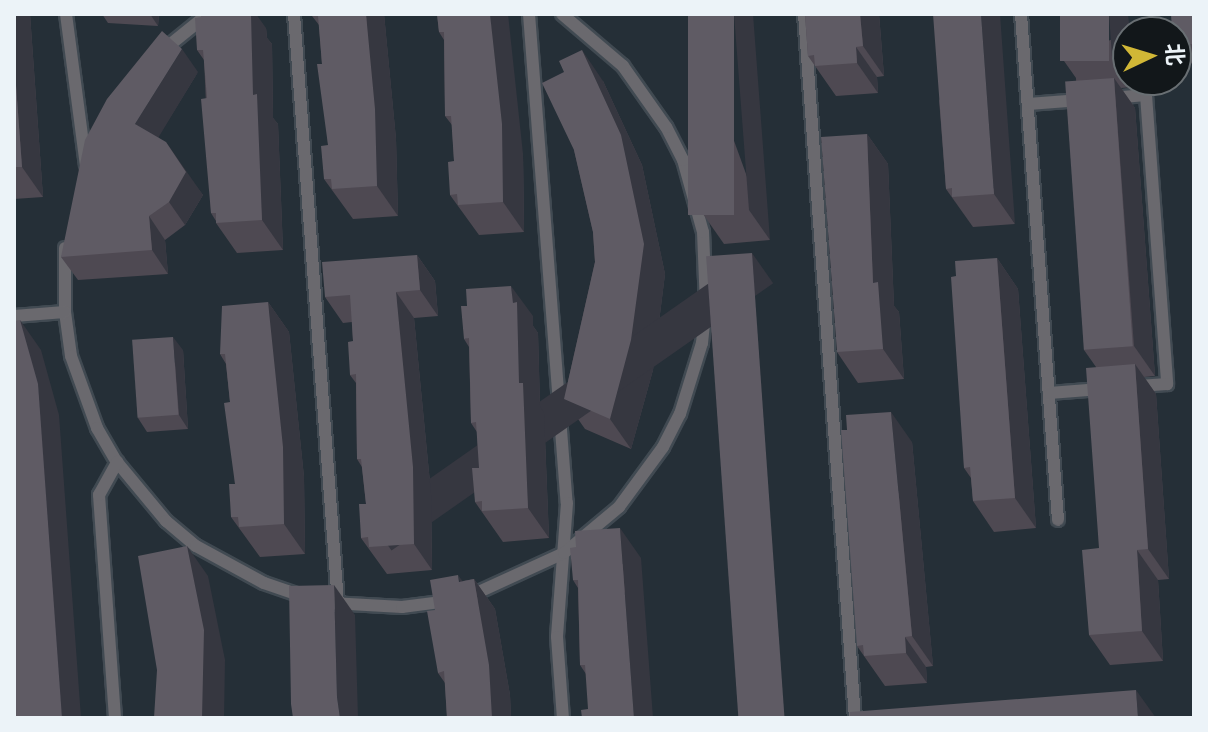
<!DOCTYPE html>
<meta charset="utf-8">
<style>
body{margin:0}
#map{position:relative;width:1208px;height:732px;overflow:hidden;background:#252f37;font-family:Helvetica,"Noto Sans SC",sans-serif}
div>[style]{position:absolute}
.roads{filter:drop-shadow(2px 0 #414a52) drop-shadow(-2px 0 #414a52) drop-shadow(0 2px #414a52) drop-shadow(0 -2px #414a52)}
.lane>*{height:12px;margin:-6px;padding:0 6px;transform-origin:6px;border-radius:6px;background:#6a696e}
.wall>*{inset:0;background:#4e4952}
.shaded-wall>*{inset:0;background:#363740;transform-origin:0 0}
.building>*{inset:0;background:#5f5b64;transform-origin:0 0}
span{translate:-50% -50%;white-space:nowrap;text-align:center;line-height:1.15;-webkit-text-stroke:6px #12171a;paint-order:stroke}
.frame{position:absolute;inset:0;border:16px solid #ecf3f8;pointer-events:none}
.north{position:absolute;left:1112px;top:16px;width:80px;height:80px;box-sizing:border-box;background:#12171a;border:2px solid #696f73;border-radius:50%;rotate:86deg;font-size:22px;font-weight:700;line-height:32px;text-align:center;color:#ecf3f8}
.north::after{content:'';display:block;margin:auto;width:28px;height:36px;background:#d1b736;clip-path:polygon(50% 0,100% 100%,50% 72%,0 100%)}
</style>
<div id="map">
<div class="roads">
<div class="lane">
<div style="left:66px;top:14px;width:152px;rotate:82.5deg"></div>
<div style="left:294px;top:14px;width:592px;rotate:85.73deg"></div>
<div style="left:529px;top:14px;width:490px;rotate:85.6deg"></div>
<div style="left:567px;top:503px;width:134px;rotate:94.3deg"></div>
<div style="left:557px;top:637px;width:81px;rotate:85.8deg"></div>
<div style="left:804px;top:14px;width:706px;rotate:85.86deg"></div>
<div style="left:1021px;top:14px;width:507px;rotate:85.82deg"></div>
<div style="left:161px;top:52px;width:60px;rotate:-39deg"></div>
<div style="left:1111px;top:98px;width:35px;rotate:-5deg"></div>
<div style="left:1146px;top:95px;width:290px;rotate:85.8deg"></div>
<div style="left:1167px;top:384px;width:32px;rotate:176deg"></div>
<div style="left:1028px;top:104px;width:53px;rotate:-4.3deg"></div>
<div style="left:65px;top:248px;width:64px;rotate:90deg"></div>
<div style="left:65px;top:312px;width:44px;rotate:82.2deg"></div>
<div style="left:71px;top:356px;width:77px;rotate:70.1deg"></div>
<div style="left:97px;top:428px;width:39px;rotate:60deg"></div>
<div style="left:117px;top:462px;width:77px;rotate:50.3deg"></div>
<div style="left:166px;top:521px;width:39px;rotate:40deg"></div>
<div style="left:196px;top:546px;width:77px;rotate:28.6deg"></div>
<div style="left:264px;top:583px;width:40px;rotate:18.9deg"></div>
<div style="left:14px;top:316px;width:51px;rotate:-4.5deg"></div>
<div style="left:1049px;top:393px;width:52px;rotate:-4.4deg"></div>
<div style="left:470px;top:596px;width:103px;rotate:-24.6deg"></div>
<div style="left:564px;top:553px;width:72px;rotate:-39.9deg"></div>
<div style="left:619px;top:507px;width:74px;rotate:-53.7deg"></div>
<div style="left:663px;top:447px;width:37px;rotate:-63deg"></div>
<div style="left:680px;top:414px;width:74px;rotate:-72.8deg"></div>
<div style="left:702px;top:343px;width:37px;rotate:-84deg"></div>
<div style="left:706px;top:306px;width:74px;rotate:-92.3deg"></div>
<div style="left:703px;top:232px;width:75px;rotate:-105.5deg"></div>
<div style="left:683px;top:160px;width:37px;rotate:-117deg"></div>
<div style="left:666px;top:127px;width:75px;rotate:-125.2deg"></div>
<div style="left:623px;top:66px;width:80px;rotate:-139.6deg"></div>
<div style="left:331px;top:603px;width:71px;rotate:3.2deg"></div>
<div style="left:402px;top:607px;width:46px;rotate:-7.4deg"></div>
<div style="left:115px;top:718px;width:224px;rotate:-94.1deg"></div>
<div style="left:99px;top:495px;width:38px;rotate:-61deg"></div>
</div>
</div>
<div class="wall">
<div style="clip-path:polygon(14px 14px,30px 14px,43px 197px,14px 199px)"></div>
<div style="clip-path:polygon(102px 14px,159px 14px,158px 26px,108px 23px)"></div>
<div style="clip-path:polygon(312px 14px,384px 14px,396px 139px,398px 216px,353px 219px,324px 179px,328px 145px,319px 25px,312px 16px)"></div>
<div style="clip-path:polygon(437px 14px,523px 154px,524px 232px,479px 235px,450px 195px,454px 161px,452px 125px,445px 116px,444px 40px,439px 32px)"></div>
<div style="clip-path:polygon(688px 14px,770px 240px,724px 244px,703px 214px)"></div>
<div style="clip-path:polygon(805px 14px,879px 14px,884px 76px,877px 77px,878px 93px,836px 96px,808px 56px)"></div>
<div style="clip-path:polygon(1194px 14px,1194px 63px,1186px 64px,1176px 50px,1176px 32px)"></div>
<div style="clip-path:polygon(266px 28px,267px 38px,272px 44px,273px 118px,278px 124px,283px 250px,237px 253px,216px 223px,216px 221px,211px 213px,204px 60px,197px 50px)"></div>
<div style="clip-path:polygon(1128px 32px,1128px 80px,1133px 80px,1134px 87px,1121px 88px,1135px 108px,1155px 376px,1144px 377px,1156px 394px,1169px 579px,1158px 580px,1163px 661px,1110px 665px,1089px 635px,1099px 548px,1096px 367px,1084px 350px,1076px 78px,1064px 61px)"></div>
<div style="clip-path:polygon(198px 72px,158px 137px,203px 195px,185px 225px,165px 240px,168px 274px,78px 280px,61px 257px)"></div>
<div style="clip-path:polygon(603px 81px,642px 165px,665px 274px,653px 370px,631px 449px,585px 429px,564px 399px,595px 262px,593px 232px,574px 150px)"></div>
<div style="clip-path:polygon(939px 99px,1015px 224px,973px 227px,946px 189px)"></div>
<div style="clip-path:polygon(867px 134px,888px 164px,894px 306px,899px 312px,904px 379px,858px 383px,837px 352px)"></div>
<div style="clip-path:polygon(417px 255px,435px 281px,438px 316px,414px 318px,431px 493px,432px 570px,387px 574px,361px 538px,366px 504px,362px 467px,357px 459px,356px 383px,350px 375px,353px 341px,352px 322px,343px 323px,325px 297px)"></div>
<div style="clip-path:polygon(997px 258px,1018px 289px,1036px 528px,994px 532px,973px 501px,971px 478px,964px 468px,956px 276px)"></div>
<div style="clip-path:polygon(268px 302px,289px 332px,304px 477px,305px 554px,260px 557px,231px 517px,235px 484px,230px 402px,226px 364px,220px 354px)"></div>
<div style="clip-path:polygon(533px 316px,533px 326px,538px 333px,540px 406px,544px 413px,549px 538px,503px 542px,475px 502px,479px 468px,477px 432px,471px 423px,469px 347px,464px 339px)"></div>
<div style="clip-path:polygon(183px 350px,188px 429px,147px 432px,138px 418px)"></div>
<div style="clip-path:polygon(912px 442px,933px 666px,926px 667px,927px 683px,885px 686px,857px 646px)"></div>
<div style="clip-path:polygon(641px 558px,586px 674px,580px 665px,578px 588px,573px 580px)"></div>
<div style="clip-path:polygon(474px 579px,495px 609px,510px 695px,511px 718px,447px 718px,445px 683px,438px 673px,435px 610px,463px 581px)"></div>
</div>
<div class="shaded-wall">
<div style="clip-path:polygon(14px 14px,30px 14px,43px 197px,22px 167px,14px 58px)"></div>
<div style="clip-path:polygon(150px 14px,159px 14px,158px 26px)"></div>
<div style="clip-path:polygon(246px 14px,256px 14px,266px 28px,267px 38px,272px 44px,273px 118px,278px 124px,283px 250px,262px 220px)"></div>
<div style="clip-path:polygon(366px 14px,384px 14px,396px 139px,398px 216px,377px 186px)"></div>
<div style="clip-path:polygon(490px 14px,508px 14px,523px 154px,524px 232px,503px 202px)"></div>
<div style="clip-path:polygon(734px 14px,753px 14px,770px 240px,749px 210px)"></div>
<div style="clip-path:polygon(860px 14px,879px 14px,884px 76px,863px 46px)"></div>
<div style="clip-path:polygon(981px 14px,1000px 14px,1015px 224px,994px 194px)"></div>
<div style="clip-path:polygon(1109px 14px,1128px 14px,1130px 32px,1128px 32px,1128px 79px,1112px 57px)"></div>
<div style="clip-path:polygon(856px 47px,877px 77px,878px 93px,857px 63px)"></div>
<div style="clip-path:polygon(182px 49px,198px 72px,152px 148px,135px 124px)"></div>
<div style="clip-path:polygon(582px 50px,603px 81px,642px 165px,665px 274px,653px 370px,631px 449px,610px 419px)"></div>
<div style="clip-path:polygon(1114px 78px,1135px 108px,1155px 376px,1134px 346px)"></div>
<div style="clip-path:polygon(867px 134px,888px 164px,894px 306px,899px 312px,904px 379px,883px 349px,873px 283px)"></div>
<div style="clip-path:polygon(166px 142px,203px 195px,185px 225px,169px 202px)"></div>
<div style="clip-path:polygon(149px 216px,165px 240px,168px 274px,152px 250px)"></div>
<div style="left:752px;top:253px;width:37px;height:466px;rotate:55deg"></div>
<div style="clip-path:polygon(417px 255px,435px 281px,438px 316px,420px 290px)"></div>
<div style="clip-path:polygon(997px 258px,1018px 289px,1036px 528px,1015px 498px)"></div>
<div style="clip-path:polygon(511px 286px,533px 316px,533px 326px,538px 333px,540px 406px,544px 413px,549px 538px,528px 508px)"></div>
<div style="clip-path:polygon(396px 292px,414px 318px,431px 493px,432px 570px,414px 544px)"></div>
<div style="clip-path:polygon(268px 302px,289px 332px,304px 477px,305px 554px,284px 524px)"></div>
<div style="clip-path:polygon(20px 320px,41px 350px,59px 415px,81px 718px,62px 718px)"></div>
<div style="clip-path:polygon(173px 337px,183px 350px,188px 429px,179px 415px)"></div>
<div style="clip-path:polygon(1135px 364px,1156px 394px,1169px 579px,1148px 549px)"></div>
<div style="clip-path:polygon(891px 412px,912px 442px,933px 666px,912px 636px)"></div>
<div style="clip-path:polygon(620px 528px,641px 558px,653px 718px,634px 718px)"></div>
<div style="clip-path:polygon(187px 546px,208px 576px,225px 660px,224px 718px,202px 718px)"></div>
<div style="clip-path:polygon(1137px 550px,1158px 580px,1163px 661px,1142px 631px)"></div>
<div style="clip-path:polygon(458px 575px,478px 602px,474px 579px,495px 609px,510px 695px,511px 718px,492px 718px)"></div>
<div style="clip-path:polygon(334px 585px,355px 615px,358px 718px,340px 718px,337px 697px)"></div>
<div style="clip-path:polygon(905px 637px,926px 667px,927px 683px,906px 653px)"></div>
<div style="clip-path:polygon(1136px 690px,1156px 718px,1138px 718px)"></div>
</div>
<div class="building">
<div style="clip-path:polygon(201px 14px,251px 14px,253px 95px,257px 94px,262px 220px,216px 223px,216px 213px,211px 213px,201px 99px,207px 98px,203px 50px,197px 50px,195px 18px,201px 17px)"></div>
<div style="clip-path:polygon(312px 14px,366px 14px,375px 109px,377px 186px,332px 189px,331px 179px,324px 179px,321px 146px,328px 145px,317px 64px,322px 64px,318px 16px,312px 16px)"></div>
<div style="clip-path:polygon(437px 14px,490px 14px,502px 124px,503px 202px,458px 205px,457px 194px,450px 195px,448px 162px,454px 161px,451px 116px,445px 116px,444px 32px,439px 32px)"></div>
<div style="left:688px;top:14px;width:46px;height:201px"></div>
<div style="clip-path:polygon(805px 14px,860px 14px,863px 46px,856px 47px,857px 63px,815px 66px,814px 55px,808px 56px)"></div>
<div style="clip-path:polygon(933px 14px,981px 14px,994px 194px,952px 197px,952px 188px,946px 189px)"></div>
<div style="left:1060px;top:14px;width:49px;height:47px"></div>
<div style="clip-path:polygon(1171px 14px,1194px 14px,1194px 44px,1176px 45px,1176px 32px,1172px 32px)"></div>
<div style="clip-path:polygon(162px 31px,182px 49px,135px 124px,166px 142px,186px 172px,169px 202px,149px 216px,152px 250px,61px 257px,85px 140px,107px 99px)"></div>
<div style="clip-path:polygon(582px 50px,621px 135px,644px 244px,631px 340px,610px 419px,564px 399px,595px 262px,593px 232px,574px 150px,542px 83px,564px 72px,559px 61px)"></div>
<div style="clip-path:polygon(14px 58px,22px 167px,14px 167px)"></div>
<div style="left:1114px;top:78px;width:269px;height:49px;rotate:86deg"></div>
<div style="clip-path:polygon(867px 134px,873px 283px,878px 282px,883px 349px,837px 352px,821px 137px)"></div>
<div style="left:752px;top:253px;width:466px;height:46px;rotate:86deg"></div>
<div style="clip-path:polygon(417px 255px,420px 290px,396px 292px,413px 467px,414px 544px,369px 547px,368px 537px,361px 538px,359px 504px,366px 504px,361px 459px,357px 459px,356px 374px,350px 375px,348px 342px,353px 341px,350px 295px,325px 297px,322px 262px)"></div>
<div style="clip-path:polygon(997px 258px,1015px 498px,973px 501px,970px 467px,964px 468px,951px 277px,956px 276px,955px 261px)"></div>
<div style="clip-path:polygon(511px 286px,513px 303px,517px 302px,519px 383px,523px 383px,528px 508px,482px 511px,482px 501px,475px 502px,472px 468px,479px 468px,476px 422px,471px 423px,469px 338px,464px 339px,461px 306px,467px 306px,466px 289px)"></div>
<div style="clip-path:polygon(268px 302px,283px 447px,284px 524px,239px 527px,238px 517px,231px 517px,229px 484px,235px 484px,224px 403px,230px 402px,225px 354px,220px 354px,222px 306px)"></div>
<div style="clip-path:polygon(20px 320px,38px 384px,62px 718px,14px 718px,14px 321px)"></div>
<div style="left:173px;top:337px;width:78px;height:41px;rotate:86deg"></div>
<div style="clip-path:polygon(1135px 364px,1148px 549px,1137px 550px,1142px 631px,1089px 635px,1082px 550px,1099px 548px,1086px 368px)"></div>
<div style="clip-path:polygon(891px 412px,912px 636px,905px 637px,906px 653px,864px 656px,863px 645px,857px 646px,841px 430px,847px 430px,846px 415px)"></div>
<div style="clip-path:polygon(620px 528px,634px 718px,582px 718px,581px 710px,588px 709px,585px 665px,580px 665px,578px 580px,573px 580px,570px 548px,576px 547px,575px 531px)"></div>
<div style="clip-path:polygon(187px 546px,204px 630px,202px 718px,154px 718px,157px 670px,138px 556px)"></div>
<div style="clip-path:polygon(458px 575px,459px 582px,474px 579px,489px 665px,492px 718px,447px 718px,444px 671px,438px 673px,427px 611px,435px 610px,430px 580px)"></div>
<div style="clip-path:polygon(334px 585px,337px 697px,340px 718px,293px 718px,291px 704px,289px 586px)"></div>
<div style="clip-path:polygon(1136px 690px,1138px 718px,850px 718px,850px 712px)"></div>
</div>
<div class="frame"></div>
<div class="north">北</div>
</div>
